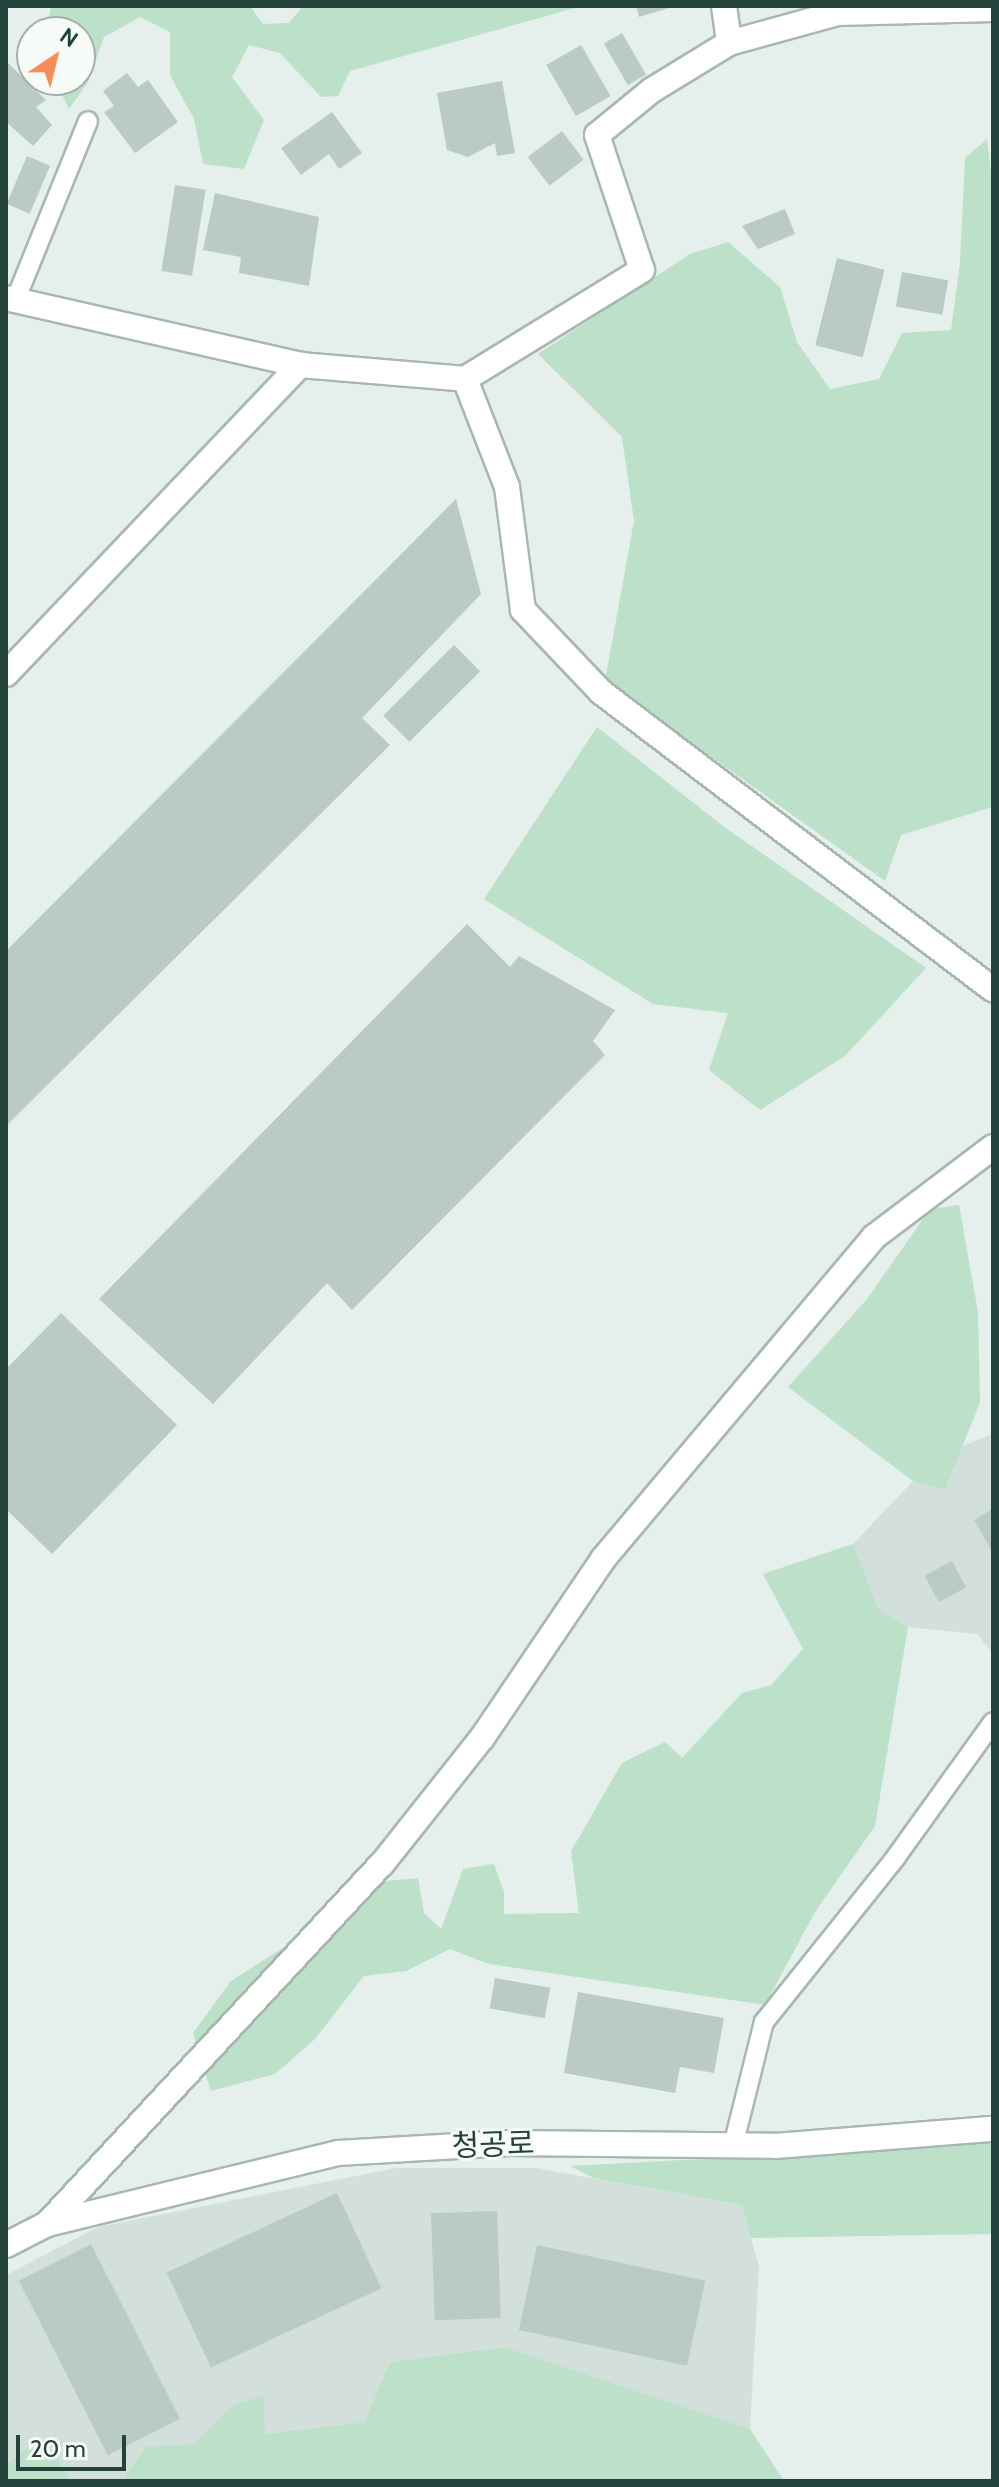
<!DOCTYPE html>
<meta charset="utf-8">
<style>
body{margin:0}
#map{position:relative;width:999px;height:2487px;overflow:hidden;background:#e5efeb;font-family:Cabin,"Noto Sans KR",sans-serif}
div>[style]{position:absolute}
.built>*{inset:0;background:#d3dfda}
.green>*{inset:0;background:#bde0c9}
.building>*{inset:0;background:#bacac4;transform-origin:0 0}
.roads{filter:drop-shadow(2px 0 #a7b8b3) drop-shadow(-2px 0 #a7b8b3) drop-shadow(0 2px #a7b8b3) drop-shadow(0 -2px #a7b8b3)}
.lane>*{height:18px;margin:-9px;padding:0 9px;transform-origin:9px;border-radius:9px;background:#fff}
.street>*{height:24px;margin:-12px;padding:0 12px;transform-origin:12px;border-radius:12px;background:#fff}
.secondary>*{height:24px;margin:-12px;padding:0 12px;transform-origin:12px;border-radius:12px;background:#fff}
span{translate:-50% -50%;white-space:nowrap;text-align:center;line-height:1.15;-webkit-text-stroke:6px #f6fbf8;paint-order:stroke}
.street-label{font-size:30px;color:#23423c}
.frame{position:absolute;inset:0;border:8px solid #23423c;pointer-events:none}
.north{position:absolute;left:16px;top:16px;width:80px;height:80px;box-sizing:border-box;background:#f6fbf8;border:2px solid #a2b1ad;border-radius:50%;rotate:35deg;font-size:22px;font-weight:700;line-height:32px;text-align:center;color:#23423c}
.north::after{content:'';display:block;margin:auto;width:28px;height:36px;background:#f88c59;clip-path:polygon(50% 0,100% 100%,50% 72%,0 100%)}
.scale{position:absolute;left:16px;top:2435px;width:110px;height:36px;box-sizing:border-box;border:4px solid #23423c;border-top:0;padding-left:10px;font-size:24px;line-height:28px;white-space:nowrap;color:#23423c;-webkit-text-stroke:6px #f6fbf8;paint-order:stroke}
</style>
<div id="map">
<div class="built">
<div style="clip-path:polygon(993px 1434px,993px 1654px,977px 1634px,908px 1627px,879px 1610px,853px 1544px,913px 1481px,945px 1490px,962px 1446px)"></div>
<div style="clip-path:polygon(396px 2168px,535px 2168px,742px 2205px,759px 2267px,750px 2429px,504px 2347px,390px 2362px,364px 2422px,265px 2434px,233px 2405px,194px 2444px,146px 2446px,122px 2481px,71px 2481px,55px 2456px,6px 2466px,6px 2275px,98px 2227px)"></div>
</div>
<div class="green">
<div style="clip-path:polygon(51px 6px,250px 6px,263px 24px,289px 23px,303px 6px,582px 6px,350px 71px,338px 96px,321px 97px,280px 53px,249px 45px,232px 77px,264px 120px,244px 169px,203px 164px,194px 119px,170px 75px,170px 32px,140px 17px,104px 37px,88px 82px,69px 109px,55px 80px,80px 80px,80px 32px,47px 32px)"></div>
<div style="clip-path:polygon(987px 139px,993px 189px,993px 807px,901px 835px,885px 881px,605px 681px,634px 521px,622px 437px,538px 354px,690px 254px,728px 242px,780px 287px,797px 342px,830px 389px,879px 379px,902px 333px,951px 330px,960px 263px,965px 158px)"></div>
<div style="clip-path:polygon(597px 727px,723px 826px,926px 968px,845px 1056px,760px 1110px,709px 1070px,728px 1013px,653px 1004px,484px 899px)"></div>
<div style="clip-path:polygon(959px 1205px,978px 1312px,980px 1402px,945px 1490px,913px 1481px,788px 1387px,867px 1299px,930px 1209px)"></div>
<div style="clip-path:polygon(853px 1544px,879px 1610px,908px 1627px,875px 1826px,815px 1912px,765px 2005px,489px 1964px,450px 1949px,406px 1971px,364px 1976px,315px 2039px,275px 2074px,211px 2091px,193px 2033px,231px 1981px,387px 1881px,418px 1878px,424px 1913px,441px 1929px,463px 1869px,494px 1864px,504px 1892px,504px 1914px,579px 1913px,571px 1851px,622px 1763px,665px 1742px,682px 1758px,742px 1693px,771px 1685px,803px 1649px,763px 1574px)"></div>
<div style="clip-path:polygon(993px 2143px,993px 2234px,751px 2238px,742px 2205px,593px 2178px,571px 2166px)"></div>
<div style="clip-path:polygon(504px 2347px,750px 2429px,784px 2481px,122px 2481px,146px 2446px,194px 2444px,233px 2405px,263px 2396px,265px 2434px,364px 2422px,390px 2362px)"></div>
<div style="clip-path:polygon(34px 2442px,55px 2456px,71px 2481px,6px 2481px,6px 2466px)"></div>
</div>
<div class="building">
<div style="clip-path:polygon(636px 6px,672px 6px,672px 7px,639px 17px)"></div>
<div style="left:622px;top:33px;width:48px;height:21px;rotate:60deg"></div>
<div style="left:581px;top:45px;width:59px;height:40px;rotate:60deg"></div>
<div style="clip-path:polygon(6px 61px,46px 100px,36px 107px,52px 125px,33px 146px,6px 122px)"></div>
<div style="clip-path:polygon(127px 73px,138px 87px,148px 80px,178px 122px,135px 153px,104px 112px,114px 106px,103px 91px)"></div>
<div style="clip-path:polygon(502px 81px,515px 153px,497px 156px,495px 143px,468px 157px,447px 150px,437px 93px)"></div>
<div style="clip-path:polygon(332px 112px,362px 153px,339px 169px,329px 154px,301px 175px,281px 148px)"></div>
<div style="left:562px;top:131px;width:36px;height:43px;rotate:53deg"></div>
<div style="left:27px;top:156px;width:25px;height:52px;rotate:23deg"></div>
<div style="left:175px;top:185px;width:31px;height:87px;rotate:9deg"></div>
<div style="clip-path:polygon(215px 193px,319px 217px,309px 286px,239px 273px,241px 257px,203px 250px)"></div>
<div style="clip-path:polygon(785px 209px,795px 234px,758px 249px,742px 226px)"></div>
<div style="left:837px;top:258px;width:49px;height:90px;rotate:14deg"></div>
<div style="left:902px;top:272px;width:47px;height:35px;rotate:10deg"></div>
<div style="clip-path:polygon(456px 499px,481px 594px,362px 718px,390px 745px,6px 1126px,6px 951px)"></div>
<div style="left:454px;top:645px;width:37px;height:100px;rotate:45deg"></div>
<div style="clip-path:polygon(467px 924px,510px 967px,519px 956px,615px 1010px,593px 1041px,605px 1055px,352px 1310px,327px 1283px,213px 1404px,99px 1299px)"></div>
<div style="clip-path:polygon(61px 1313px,177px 1425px,52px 1554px,6px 1509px,6px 1369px)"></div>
<div style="clip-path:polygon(993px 1509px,993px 1553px,974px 1520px)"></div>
<div style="left:952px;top:1561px;width:30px;height:31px;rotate:62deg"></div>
<div style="left:495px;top:1978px;width:56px;height:31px;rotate:10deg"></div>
<div style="clip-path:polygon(578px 1992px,724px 2018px,714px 2073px,680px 2067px,675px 2093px,564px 2073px)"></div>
<div style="left:337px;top:2193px;width:105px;height:188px;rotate:65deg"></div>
<div style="left:497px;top:2211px;width:107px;height:66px;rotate:88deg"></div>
<div style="left:91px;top:2244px;width:196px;height:81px;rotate:63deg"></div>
<div style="left:537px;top:2245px;width:172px;height:87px;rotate:12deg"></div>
</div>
<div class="roads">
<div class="lane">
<div style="left:15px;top:301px;width:194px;rotate:-67.9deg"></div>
<div style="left:733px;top:2146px;width:128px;rotate:-76deg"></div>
<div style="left:764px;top:2022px;width:211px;rotate:-51.3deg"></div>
<div style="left:896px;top:1857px;width:166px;rotate:-54.3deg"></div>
</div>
<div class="street">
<div style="left:724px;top:6px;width:37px;rotate:82deg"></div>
<div style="left:729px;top:43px;width:90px;rotate:148.6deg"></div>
<div style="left:652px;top:90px;width:71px;rotate:140.7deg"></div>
<div style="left:597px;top:135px;width:142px;rotate:71.6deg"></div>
<div style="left:642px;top:270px;width:208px;rotate:148.4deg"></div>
<div style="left:465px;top:379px;width:116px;rotate:68.7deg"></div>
<div style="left:507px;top:487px;width:124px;rotate:82.6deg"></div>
<div style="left:523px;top:610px;width:113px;rotate:46.4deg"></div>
<div style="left:601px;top:692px;width:492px;rotate:37.2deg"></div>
<div style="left:729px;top:43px;width:113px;rotate:-15.4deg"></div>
<div style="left:838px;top:13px;width:155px;rotate:-1.5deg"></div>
<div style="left:6px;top:298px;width:302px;rotate:12.8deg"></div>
<div style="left:300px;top:365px;width:166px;rotate:4.8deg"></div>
<div style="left:6px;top:674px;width:427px;rotate:-46.4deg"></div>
<div style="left:47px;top:2224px;width:492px;rotate:-47.1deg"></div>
<div style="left:382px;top:1864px;width:161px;rotate:-51.6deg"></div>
<div style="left:482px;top:1738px;width:216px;rotate:-55.9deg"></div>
<div style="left:603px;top:1559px;width:421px;rotate:-49.9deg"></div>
<div style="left:874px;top:1237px;width:149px;rotate:-37.1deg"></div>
</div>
<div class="secondary">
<div style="left:6px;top:2245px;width:46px;rotate:-27.1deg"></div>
<div style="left:47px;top:2224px;width:300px;rotate:-13.7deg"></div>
<div style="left:338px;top:2153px;width:172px;rotate:-3.3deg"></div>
<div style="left:510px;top:2143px;width:265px;rotate:0.6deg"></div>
<div style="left:775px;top:2146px;width:219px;rotate:-4.5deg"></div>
</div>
</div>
<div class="street-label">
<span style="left:493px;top:2145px;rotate:-2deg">청공로</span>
</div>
<div class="frame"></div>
<div class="north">N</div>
<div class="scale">20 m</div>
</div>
